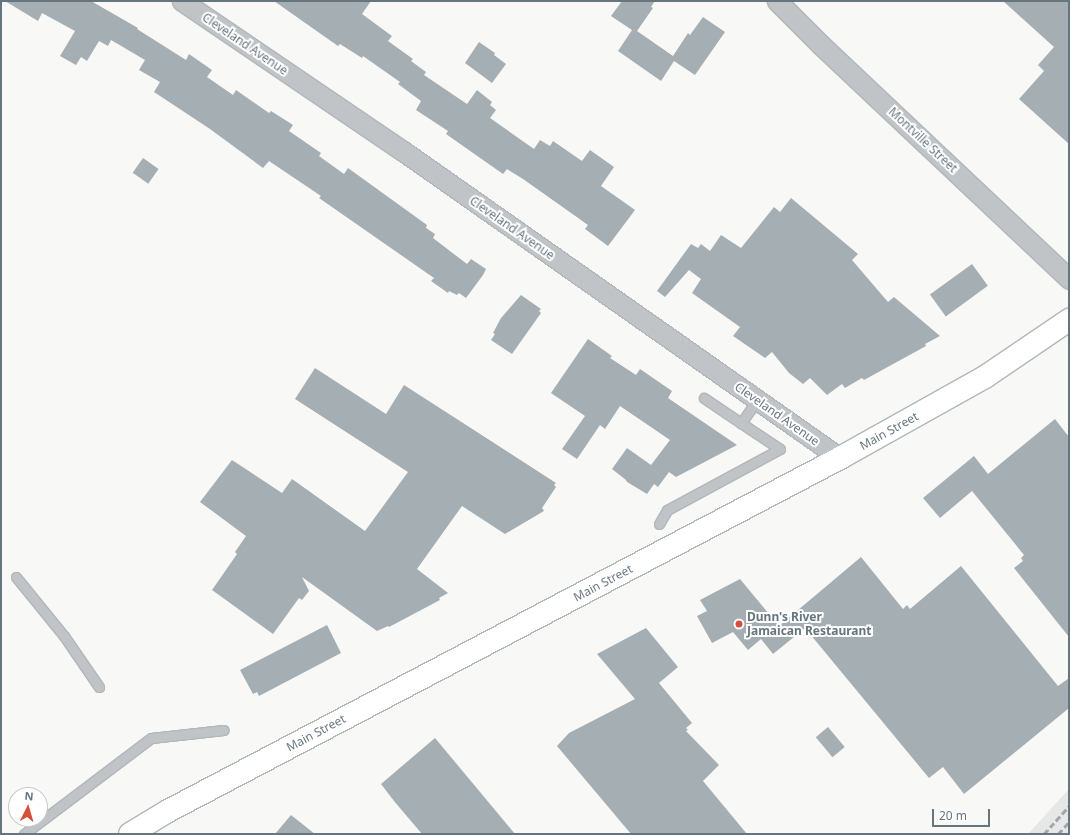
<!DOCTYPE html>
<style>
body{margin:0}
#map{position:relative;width:1070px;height:835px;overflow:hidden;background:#f8f8f6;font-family:"Noto Sans",sans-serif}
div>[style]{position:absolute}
.built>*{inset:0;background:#e6e8e7}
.building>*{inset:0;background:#a5aeb3;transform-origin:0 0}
.roads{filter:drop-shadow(1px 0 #b1b7ba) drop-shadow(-1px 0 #b1b7ba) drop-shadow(0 1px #b1b7ba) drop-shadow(0 -1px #b1b7ba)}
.lane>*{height:9px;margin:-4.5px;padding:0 4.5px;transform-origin:4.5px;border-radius:4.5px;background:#c0c4c7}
.street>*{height:19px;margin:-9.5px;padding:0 9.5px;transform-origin:9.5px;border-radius:9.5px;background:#c0c4c7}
.primary>*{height:22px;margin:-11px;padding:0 11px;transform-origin:11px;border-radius:11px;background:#fff}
.rail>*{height:3px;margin-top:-1.5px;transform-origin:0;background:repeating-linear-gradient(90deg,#a0a7ac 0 6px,transparent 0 9px)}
.dots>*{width:11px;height:11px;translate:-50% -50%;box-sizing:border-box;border:2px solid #fff;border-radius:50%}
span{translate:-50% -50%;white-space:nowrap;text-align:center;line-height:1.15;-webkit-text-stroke:4px #fff;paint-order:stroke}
.street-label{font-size:12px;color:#66767f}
.poi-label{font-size:12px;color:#66767f;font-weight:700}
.left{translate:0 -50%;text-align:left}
.frame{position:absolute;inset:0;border:2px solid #66767f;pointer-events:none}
.north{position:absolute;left:8px;top:787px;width:40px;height:40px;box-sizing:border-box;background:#fff;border:1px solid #c2c8cc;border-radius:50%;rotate:5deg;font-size:11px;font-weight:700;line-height:16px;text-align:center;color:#66767f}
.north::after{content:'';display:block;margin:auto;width:14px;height:18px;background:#d5503a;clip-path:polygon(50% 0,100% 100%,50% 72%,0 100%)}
.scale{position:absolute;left:932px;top:809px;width:58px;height:18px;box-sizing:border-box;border:2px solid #66767f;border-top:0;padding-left:5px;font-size:12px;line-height:14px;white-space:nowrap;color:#66767f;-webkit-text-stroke:3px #fff;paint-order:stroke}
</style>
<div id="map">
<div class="built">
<div style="clip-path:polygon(1069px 789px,1069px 834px,1028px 834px)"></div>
</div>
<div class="building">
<div style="clip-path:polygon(5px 1px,91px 1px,138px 28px,137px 29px,186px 60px,189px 54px,212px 70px,207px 77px,233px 95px,236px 90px,269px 113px,271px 111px,293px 125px,289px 131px,321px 153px,319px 156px,344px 174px,348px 168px,427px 225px,426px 228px,435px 234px,433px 238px,467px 264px,471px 259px,486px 269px,483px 275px,466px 298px,459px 293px,457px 295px,449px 291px,448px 293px,431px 281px,434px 278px,319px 198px,321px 196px,269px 161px,263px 168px,210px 129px,154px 92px,160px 82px,139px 70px,145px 60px,111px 40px,108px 46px,99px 41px,87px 61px,81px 57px,76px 65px,60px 56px,75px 31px,42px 13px,38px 21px)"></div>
<div style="clip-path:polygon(274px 1px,371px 1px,362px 14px,392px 36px,388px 41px,413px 59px,411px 61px,426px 72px,424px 75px,467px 104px,477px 90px,492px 102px,490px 105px,496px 110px,490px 118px,534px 149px,540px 140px,550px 146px,553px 141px,582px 161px,590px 150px,614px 167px,601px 186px,635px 210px,608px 246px,585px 229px,588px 225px,523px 179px,507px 169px,503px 174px,446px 134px,448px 131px,416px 110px,421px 101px,398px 84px,400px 82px,363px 56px,362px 58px,340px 44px,338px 46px)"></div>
<div style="clip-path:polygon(622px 1px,655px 1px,651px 7px,653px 8px,637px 31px,673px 56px,688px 33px,690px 35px,703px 17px,725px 32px,695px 75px,674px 61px,661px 81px,618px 51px,632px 30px,611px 16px)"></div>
<div style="clip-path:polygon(1003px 1px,1069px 1px,1069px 144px,1019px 99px,1044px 71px,1038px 65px,1054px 47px)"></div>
<div style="clip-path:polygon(479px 42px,495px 53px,494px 55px,506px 64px,492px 83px,465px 63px)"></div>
<div style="left:143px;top:158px;width:19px;height:18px;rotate:35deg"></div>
<div style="clip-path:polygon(791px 198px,858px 254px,852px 260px,888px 302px,894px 297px,940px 336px,925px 344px,926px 346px,864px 380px,862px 378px,845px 388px,842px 384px,827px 395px,810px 378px,803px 384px,789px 373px,772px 352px,765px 358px,733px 336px,740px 327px,692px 293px,701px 279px,689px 270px,665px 297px,657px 291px,691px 244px,698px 248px,701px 244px,710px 251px,721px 235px,741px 248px,774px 207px,780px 212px)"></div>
<div style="left:972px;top:264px;width:27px;height:52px;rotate:54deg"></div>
<div style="clip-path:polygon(521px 295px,541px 309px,539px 311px,541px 313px,512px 354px,491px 340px,495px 334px,493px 333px,501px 318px)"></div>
<div style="clip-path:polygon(588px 339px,612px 356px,610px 358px,636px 375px,640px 369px,672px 391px,668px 398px,737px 445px,676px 477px,669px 472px,658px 487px,654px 484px,647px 494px,627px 482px,626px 480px,612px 469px,627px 448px,651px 465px,670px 440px,620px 406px,605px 429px,600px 425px,577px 459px,562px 449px,585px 416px,551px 393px)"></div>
<div style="clip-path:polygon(315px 368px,386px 414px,404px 385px,556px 483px,554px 485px,556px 487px,542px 508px,544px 511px,505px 534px,462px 506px,417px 569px,448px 593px,439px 598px,440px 600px,389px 627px,388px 626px,377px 631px,302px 577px,309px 591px,302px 600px,299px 598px,273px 634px,212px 590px,237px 554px,235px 552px,246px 536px,200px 502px,232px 460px,282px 493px,292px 479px,365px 531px,408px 472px,295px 399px)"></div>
<div style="clip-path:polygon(1055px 419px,1069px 437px,1069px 637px,1014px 568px,1023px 561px,1021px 558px,1024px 555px,972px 491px,940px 518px,923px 498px,974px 456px,988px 474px)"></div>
<div style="clip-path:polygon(861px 557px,903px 609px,907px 605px,910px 609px,961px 566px,1058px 686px,1069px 678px,1069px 708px,964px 794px,943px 767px,929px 778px,805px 628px,773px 654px,761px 639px,748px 650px,733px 632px,712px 643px,697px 616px,707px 611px,700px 600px,740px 579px,779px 626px)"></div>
<div style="clip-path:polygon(327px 625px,341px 653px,259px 696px,257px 692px,253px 694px,240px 670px)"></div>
<div style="clip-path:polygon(646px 628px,678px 667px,659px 683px,692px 723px,686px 728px,688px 730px,686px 731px,719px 765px,703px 781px,747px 834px,631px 834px,557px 746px,569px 733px,635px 699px,597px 654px)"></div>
<div style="left:828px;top:727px;width:26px;height:16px;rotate:50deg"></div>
<div style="clip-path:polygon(435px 738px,515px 834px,422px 834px,394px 801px,381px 784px)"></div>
<div style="clip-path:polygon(291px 815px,315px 834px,275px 834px)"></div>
</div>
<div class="roads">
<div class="lane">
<div style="left:704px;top:398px;width:45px;rotate:34deg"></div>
<div style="left:659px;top:524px;width:16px;rotate:-60deg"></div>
<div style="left:667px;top:510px;width:128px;rotate:-28.4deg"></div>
<div style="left:780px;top:449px;width:47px;rotate:-146.3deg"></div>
<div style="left:741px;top:423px;width:28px;rotate:-55deg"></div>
<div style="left:16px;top:577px;width:76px;rotate:50.9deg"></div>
<div style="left:64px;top:636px;width:62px;rotate:55.5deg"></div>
<div style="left:24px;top:834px;width:159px;rotate:-37.1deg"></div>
<div style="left:151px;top:738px;width:73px;rotate:-6.3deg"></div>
</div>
<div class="street">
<div style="left:182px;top:1px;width:267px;rotate:34.2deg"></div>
<div style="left:403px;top:151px;width:534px;rotate:35.09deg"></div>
<div style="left:777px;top:1px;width:62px;rotate:45deg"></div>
<div style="left:821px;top:45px;width:341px;rotate:43.3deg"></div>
</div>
<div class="primary">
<div style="left:130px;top:834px;width:44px;rotate:-31.2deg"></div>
<div style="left:168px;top:811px;width:759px;rotate:-27.71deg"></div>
<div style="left:840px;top:458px;width:166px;rotate:-29.2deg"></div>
<div style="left:985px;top:377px;width:102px;rotate:-34.2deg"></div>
</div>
</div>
<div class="rail">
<div style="left:1044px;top:834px;width:38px;rotate:-48deg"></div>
<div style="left:1058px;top:834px;width:16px;rotate:-47deg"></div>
</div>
<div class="dots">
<div style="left:739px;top:624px;background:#d5503a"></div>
</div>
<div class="street-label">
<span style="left:245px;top:44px;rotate:34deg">Cleveland Avenue</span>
<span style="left:923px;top:140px;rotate:43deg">Montville Street</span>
<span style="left:512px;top:228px;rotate:35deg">Cleveland Avenue</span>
<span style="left:777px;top:414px;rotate:35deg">Cleveland Avenue</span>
<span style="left:889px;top:431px;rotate:-29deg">Main Street</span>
<span style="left:603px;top:583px;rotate:-28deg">Main Street</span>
<span style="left:316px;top:733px;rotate:-28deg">Main Street</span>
</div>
<div class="poi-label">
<span class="left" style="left:747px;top:624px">Dunn's River<br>Jamaican Restaurant</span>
</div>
<div class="frame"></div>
<div class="north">N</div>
<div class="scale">20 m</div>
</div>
